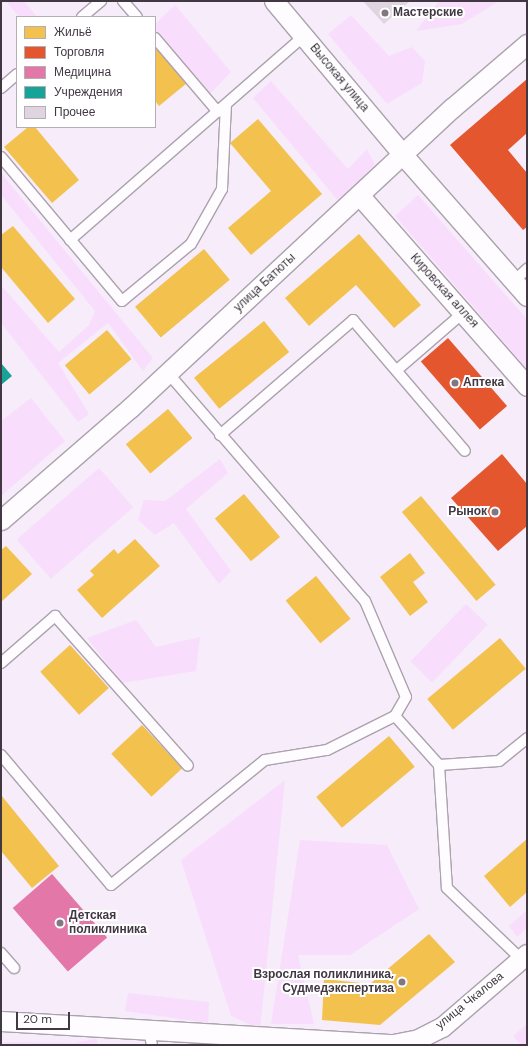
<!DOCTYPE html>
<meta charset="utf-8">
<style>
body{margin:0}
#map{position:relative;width:528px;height:1046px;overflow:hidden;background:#f7ecf9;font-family:"DM Sans",sans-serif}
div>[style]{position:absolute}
.green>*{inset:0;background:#f8defc;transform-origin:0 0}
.homes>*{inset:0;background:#f2c14e;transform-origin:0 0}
.shops>*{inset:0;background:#e4572e;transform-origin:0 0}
.health>*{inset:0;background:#e377a8;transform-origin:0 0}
.public>*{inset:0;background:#17a398}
.building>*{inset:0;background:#ded5e0}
.roads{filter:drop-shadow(1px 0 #aba2ad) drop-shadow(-1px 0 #aba2ad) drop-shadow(0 1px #aba2ad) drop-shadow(0 -1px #aba2ad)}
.service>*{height:10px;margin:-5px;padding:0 5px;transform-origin:5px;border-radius:5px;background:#fefcfe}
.minor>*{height:19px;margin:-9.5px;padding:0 9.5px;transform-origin:9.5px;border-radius:9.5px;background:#fefcfe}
.dots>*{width:11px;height:11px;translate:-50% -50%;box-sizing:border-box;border:2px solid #fff;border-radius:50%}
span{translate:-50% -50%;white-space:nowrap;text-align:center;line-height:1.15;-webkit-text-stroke:4px #fff;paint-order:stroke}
.poi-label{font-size:12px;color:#423844;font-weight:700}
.left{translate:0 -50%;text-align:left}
.right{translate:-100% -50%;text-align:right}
.street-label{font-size:12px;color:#423844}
.frame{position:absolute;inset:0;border:2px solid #423844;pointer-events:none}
.legend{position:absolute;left:16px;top:16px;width:140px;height:112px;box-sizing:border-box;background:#fff;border:1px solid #b3afb4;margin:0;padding:5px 7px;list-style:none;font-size:12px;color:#423844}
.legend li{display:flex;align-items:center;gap:8px;height:20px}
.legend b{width:20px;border:1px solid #b3afb4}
.scale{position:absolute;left:16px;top:1012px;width:54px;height:18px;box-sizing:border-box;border:2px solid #423844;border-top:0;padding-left:5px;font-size:12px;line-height:14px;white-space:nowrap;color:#423844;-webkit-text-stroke:3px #fff;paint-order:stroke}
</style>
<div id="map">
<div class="green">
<div style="clip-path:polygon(6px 1px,24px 1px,37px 17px,19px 17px)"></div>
<div style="clip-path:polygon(439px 1px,499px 1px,462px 24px,416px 31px)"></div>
<div style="clip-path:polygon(175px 5px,231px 72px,209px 95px,155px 32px,155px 24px)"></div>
<div style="clip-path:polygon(351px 15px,389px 56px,412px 47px,425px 61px,422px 83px,387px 104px,328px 34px)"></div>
<div style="clip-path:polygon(271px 81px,348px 169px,367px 149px,375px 165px,339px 202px,253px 98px)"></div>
<div style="clip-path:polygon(1px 173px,153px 358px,143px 371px,108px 323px,58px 363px,89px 414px,78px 422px,1px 323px,1px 285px,59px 352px,89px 325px,95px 311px,1px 195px)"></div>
<div style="clip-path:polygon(418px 195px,527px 319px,527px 369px,395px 216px)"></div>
<div style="clip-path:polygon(31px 398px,65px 441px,1px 496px,1px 421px)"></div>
<div style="clip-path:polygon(220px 459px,228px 473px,186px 509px,231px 571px,219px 584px,174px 523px,155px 535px,138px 520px,144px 500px,165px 501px)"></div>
<div style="left:99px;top:468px;width:52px;height:109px;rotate:49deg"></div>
<div style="left:466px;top:604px;width:30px;height:80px;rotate:44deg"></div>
<div style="clip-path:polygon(136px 620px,156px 647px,200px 637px,196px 671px,122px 683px,87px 638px)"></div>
<div style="clip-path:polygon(285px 780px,265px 981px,260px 1029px,231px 1016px,181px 860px)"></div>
<div style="clip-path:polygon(300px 840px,387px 845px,419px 909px,350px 955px,298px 955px,314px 1024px,271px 1024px)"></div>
<div style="clip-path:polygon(527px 910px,527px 928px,517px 937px,509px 926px)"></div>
<div style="clip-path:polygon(128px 993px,209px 1002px,208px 1023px,125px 1011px)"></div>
<div style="clip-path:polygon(527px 1024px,527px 1045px,521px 1045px,513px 1036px)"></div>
<div style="clip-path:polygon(96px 1039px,98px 1045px,1px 1045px,4px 1042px,74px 1043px)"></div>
</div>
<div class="homes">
<div style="clip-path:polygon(155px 45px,187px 83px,159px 106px,155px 101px)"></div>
<div style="clip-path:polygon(258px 119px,322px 194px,251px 255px,228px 228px,271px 191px,230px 143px)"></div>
<div style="clip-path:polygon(28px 127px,35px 127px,79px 180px,52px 203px,4px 147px)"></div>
<div style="clip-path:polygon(13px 226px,75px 299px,48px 323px,1px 267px,1px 235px)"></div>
<div style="clip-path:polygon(359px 234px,421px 305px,394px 328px,356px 285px,309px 326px,285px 298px)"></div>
<div style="left:204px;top:249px;width:40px;height:90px;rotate:50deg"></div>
<div style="left:264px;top:321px;width:40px;height:90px;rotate:51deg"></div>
<div style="left:107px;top:330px;width:38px;height:55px;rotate:50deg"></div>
<div style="left:168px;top:409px;width:38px;height:55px;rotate:50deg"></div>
<div style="left:244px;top:494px;width:56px;height:38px;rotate:50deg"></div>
<div style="left:421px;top:496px;width:116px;height:25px;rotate:50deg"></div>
<div style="clip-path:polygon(135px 539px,160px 566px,102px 618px,77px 590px,94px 575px,90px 571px,114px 549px,118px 554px)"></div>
<div style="clip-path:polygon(6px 546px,32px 574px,1px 602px,1px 550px)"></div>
<div style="clip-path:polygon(410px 553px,425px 573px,413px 582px,428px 602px,410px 616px,380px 577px)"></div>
<div style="left:316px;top:576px;width:55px;height:39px;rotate:51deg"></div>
<div style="left:500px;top:638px;width:40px;height:95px;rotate:50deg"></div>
<div style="left:70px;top:645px;width:58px;height:40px;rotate:48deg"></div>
<div style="left:142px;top:725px;width:59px;height:42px;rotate:47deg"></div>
<div style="left:389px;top:736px;width:40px;height:95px;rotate:50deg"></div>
<div style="clip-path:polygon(1px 795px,59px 866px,32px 888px,1px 851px)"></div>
<div style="clip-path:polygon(527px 839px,527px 892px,510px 907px,484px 876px)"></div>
<div style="clip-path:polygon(429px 934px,455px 962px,380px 1025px,322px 1020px,324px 979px,370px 984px)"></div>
</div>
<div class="shops">
<div style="clip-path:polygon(527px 79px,527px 133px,508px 150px,527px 173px,527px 227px,523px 230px,450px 145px)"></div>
<div style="left:448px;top:338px;width:90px;height:36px;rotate:49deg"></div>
<div style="clip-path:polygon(502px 454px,527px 484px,527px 526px,498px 551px,451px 498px)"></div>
</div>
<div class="health">
<div style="left:52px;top:874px;width:84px;height:52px;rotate:49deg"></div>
</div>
<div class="public">
<div style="clip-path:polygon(1px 363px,12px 376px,1px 385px)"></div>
</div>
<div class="building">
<div style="clip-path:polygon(363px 1px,410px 1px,384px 24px)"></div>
</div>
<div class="roads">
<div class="service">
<div style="left:123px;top:1px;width:21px;rotate:49deg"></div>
<div style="left:82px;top:17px;width:25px;rotate:-40deg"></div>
<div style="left:155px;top:38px;width:97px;rotate:49.6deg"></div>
<div style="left:1px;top:88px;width:21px;rotate:-41deg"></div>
<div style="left:1px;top:157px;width:188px;rotate:50deg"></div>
<div style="left:122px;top:301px;width:89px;rotate:-39.6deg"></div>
<div style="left:191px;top:244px;width:63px;rotate:-60.6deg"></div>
<div style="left:222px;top:189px;width:84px;rotate:-87.3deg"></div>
<div style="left:70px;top:240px;width:310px;rotate:-41.1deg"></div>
<div style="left:514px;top:281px;width:18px;rotate:-43deg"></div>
<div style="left:397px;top:370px;width:89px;rotate:-40.9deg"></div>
<div style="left:168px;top:373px;width:301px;rotate:49.2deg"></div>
<div style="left:365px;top:601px;width:104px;rotate:66.9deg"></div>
<div style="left:406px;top:697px;width:22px;rotate:120deg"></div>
<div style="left:395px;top:716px;width:66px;rotate:48.1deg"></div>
<div style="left:439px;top:765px;width:123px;rotate:86.3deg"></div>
<div style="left:447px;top:888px;width:103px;rotate:43.8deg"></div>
<div style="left:220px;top:435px;width:176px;rotate:-40.8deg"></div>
<div style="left:353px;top:320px;width:172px;rotate:49.5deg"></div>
<div style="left:1px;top:663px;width:72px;rotate:-41deg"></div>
<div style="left:55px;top:616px;width:200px;rotate:48.4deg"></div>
<div style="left:1px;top:755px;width:170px;rotate:49.8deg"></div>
<div style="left:111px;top:885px;width:198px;rotate:-39.1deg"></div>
<div style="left:265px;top:760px;width:63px;rotate:-9.2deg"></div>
<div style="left:327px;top:750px;width:76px;rotate:-26.6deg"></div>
<div style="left:439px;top:765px;width:60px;rotate:-3.8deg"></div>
<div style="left:499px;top:761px;width:36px;rotate:-39deg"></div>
<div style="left:1px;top:953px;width:20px;rotate:49deg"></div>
<div style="left:149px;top:1031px;width:14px;rotate:78deg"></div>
</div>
<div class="minor">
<div style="left:274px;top:1px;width:201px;rotate:50deg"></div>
<div style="left:403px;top:155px;width:188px;rotate:48.7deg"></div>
<div style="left:360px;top:196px;width:253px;rotate:48.7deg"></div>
<div style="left:1px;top:520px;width:171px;rotate:-41deg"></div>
<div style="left:130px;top:408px;width:440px;rotate:-43deg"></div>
<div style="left:452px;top:108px;width:99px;rotate:-40.5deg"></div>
<div style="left:1px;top:1021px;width:393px;rotate:3.4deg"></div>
<div style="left:393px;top:1044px;width:25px;rotate:-11deg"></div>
<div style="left:418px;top:1039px;width:27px;rotate:-27deg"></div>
<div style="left:442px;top:1027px;width:112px;rotate:-40.7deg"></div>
</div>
</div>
<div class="dots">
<div style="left:385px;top:13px;background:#817783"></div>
<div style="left:455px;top:383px;background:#817783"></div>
<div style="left:495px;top:512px;background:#817783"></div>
<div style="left:60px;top:923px;background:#817783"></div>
<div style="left:402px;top:982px;background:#817783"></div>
</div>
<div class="poi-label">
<span class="left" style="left:393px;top:13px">Мастерские</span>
<span class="left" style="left:463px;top:383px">Аптека</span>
<span class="right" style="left:487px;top:512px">Рынок</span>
<span class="left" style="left:69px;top:923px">Детская<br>поликлиника</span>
<span class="right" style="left:394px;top:982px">Взрослая поликлиника,<br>Судмедэкспертиза</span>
</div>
<div class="street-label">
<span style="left:339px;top:78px;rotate:50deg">Высокая улица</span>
<span style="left:265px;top:283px;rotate:-43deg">улица Батюты</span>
<span style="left:444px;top:291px;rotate:48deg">Кировская аллея</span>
<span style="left:470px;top:1001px;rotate:-39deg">улица Чкалова</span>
</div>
<div class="frame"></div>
<ul class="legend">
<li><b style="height:11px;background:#f2c14e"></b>Жильё</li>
<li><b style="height:11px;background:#e4572e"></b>Торговля</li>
<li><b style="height:11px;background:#e377a8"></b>Медицина</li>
<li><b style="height:11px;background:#17a398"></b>Учреждения</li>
<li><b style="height:11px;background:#ded5e0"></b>Прочее</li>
</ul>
<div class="scale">20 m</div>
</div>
